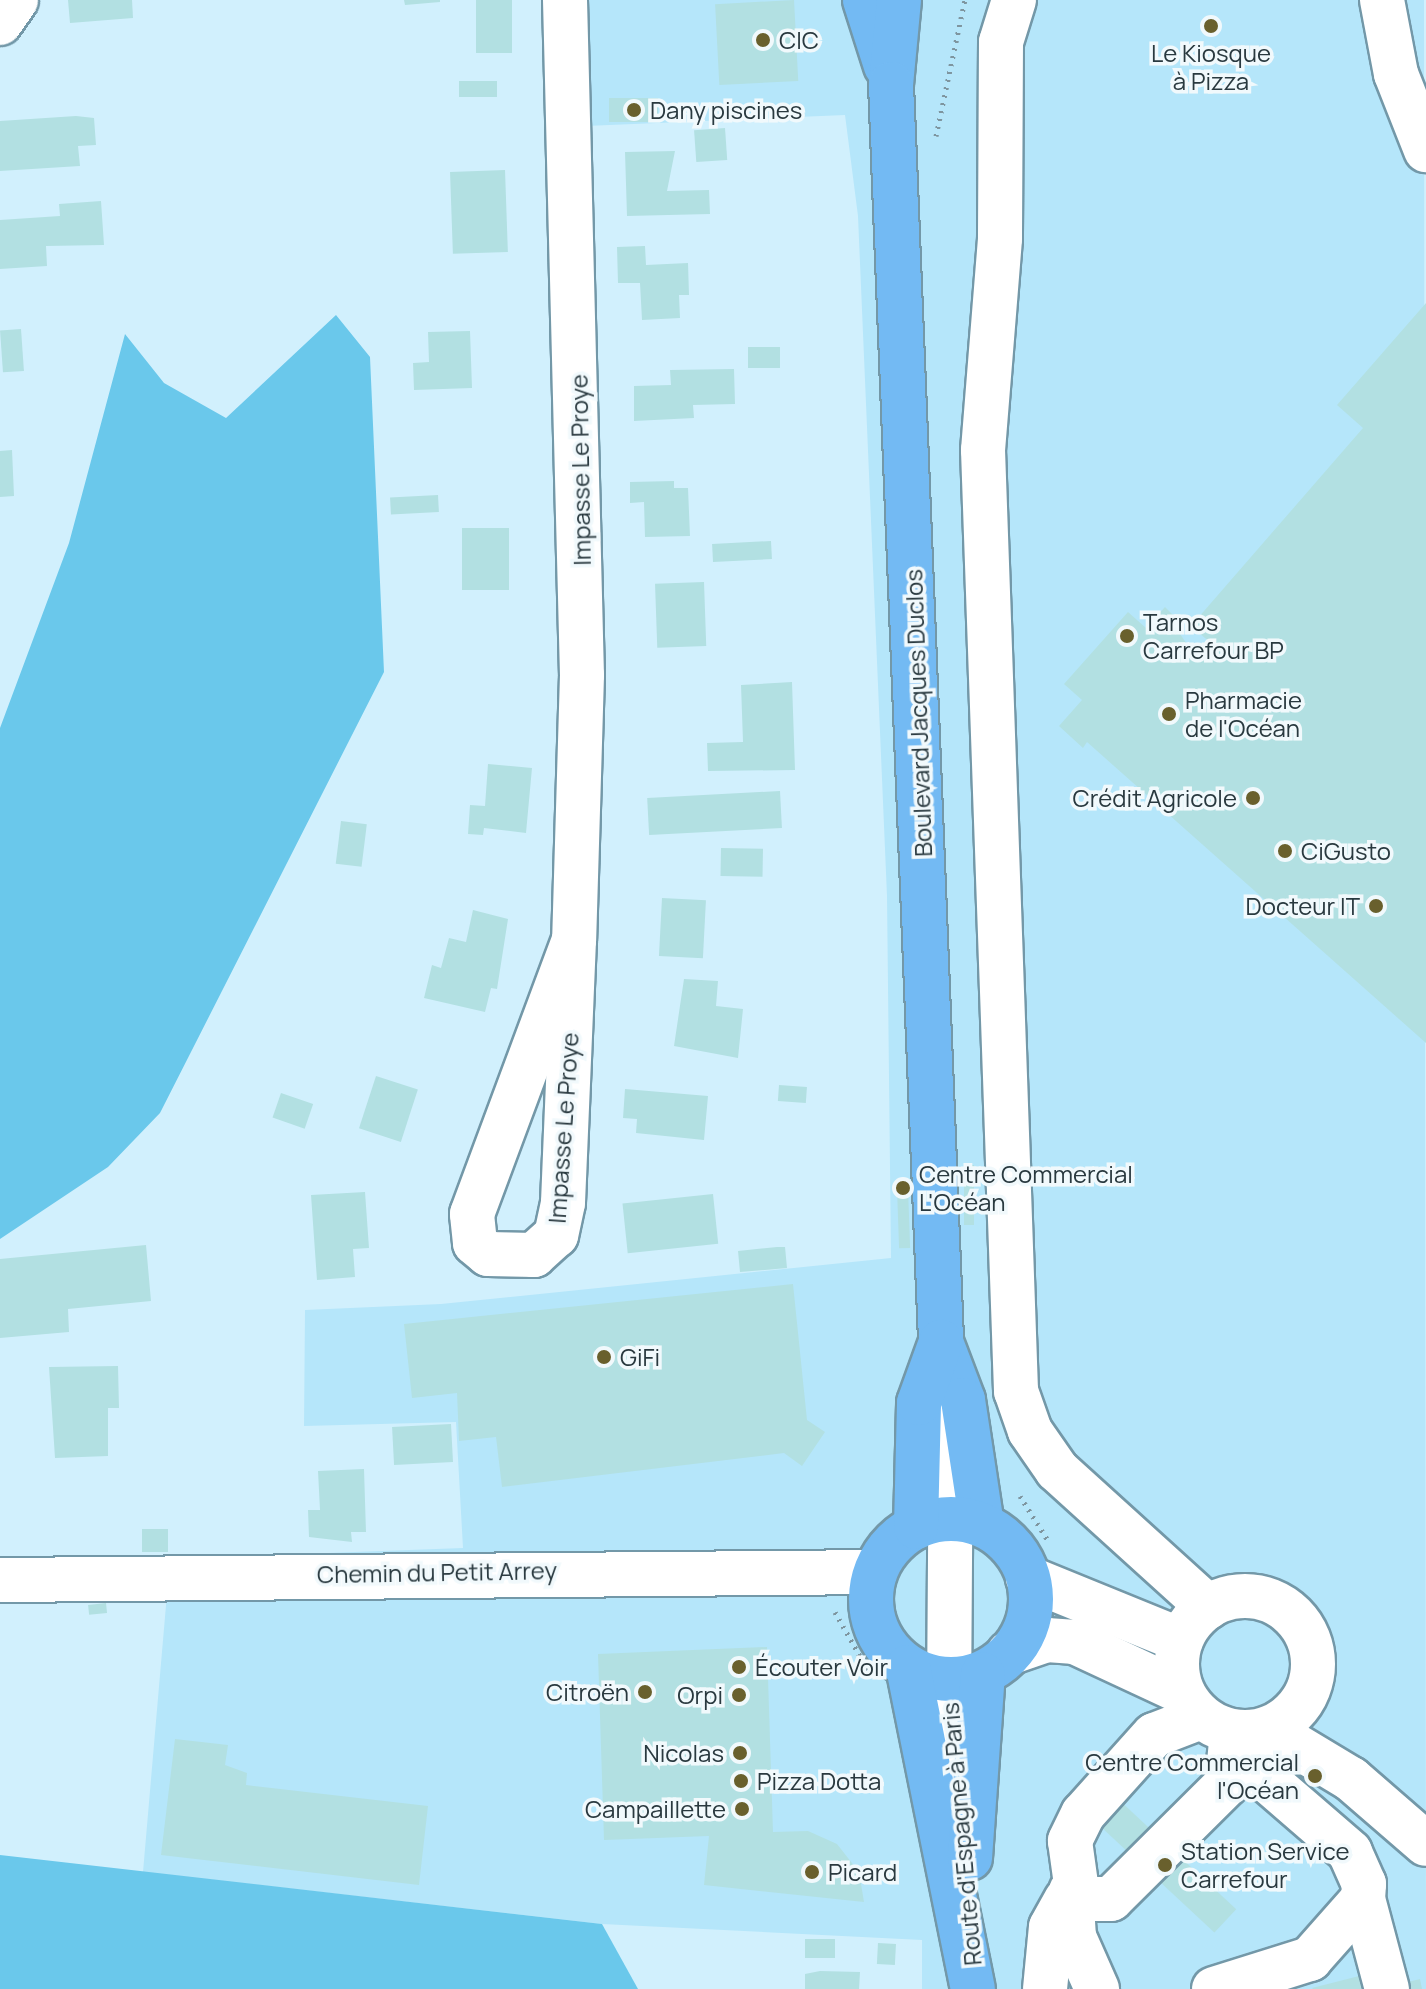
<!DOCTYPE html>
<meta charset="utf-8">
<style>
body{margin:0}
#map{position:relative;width:1426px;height:1989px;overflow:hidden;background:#d1f0fd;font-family:Manrope,sans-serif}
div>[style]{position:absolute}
.built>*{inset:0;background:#b5e6fa}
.green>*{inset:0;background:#6ac8eb}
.building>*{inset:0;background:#b2e0e2;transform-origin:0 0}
.path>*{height:5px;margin-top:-2.5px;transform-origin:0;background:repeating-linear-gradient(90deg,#7e959f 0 2px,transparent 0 8px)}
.roads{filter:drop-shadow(2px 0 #7398a8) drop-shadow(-2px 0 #7398a8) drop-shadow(0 2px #7398a8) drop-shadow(0 -2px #7398a8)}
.minor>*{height:44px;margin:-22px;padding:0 22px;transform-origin:22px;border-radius:22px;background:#fff}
.minor>.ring{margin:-22px;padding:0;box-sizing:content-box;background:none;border:44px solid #fff;border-radius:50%}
.major>*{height:44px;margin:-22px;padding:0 22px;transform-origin:22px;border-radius:22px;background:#73baf3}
.major>.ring{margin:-22px;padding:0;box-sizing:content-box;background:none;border:44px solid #73baf3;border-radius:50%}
.dots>*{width:22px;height:22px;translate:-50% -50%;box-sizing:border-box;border:4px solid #f1f9fc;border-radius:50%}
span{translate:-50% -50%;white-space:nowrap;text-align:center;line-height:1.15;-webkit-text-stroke:7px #f1f9fc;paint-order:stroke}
.poi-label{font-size:24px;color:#29393f}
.left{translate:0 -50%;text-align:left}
.right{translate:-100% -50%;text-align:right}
.street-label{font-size:24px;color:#29393f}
</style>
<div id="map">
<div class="built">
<div style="clip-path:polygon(584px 0,1424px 0,1426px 1989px,922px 1989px,922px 1940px,602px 1924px,143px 1872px,170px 1559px,463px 1548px,456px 1422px,304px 1426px,305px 1310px,441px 1304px,891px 1258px,887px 896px,858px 216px,845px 115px,586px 126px)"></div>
</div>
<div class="green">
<div style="clip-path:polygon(336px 315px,370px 357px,384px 672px,160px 1113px,108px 1167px,0 1239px,0 728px,69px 543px,125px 334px,164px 383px,226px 418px)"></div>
<div style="clip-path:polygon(0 1855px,602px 1924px,638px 1989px,0 1989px)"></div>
</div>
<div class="building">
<div style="clip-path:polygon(68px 0,132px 0,133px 18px,70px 23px)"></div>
<div style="clip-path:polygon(404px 0,440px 0,440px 2px,405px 5px)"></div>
<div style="left:476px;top:0;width:36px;height:53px"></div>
<div style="left:794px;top:0;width:81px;height:79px;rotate:87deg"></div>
<div style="left:497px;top:81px;width:16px;height:38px;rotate:90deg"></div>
<div style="left:658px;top:98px;width:24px;height:49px;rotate:90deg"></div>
<div style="clip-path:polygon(76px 116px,94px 118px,96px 145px,78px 146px,80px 166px,0 171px,0 121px)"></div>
<div style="left:725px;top:128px;width:32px;height:31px;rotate:86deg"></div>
<div style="clip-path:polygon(675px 151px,667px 191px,709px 190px,710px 214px,627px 216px,625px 152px)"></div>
<div style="left:505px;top:170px;width:82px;height:55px;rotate:88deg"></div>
<div style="clip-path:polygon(101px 201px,104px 245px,46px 246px,47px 266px,0 269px,0 220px,60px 216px,59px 204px)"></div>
<div style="clip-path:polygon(645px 246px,646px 265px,688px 263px,689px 295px,679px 295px,680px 318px,642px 320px,640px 283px,618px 283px,617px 247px)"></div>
<div style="clip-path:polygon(1426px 303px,1426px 1043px,1087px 742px,1083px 748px,1059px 726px,1082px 700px,1064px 684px,1128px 612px,1146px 628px,1165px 607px,1183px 625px,1178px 631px,1191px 650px,1204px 653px,1212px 644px,1191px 626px,1363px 428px,1337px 405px)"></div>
<div style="left:21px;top:329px;width:42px;height:21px;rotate:86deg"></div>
<div style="clip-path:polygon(470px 331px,472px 388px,414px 390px,413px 363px,429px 362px,428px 332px)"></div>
<div style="left:748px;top:347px;width:32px;height:21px"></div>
<div style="clip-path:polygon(734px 369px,735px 404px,693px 405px,694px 418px,634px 421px,634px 386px,671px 385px,670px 370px)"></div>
<div style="clip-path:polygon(12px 450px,14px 496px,0 497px,0 451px)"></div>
<div style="clip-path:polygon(674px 481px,674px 488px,688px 488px,690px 536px,645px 537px,644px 502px,630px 503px,630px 482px)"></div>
<div style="left:438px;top:495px;width:17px;height:48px;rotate:87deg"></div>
<div style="left:462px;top:528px;width:47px;height:62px"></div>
<div style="left:771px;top:541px;width:18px;height:59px;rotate:87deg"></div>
<div style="left:704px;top:582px;width:64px;height:49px;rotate:88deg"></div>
<div style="clip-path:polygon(792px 682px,795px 770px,708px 771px,707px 743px,743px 742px,741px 685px)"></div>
<div style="clip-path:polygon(488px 764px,532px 768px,526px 833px,484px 828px,483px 835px,468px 834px,470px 805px,485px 806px)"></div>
<div style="left:780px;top:791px;width:37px;height:133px;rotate:87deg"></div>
<div style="left:341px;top:821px;width:26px;height:43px;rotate:7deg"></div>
<div style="left:721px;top:848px;width:42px;height:28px;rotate:1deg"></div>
<div style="left:662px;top:898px;width:44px;height:58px;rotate:3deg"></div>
<div style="clip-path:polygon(473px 910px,508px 919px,497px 989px,491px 988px,485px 1012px,424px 998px,432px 965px,441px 968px,449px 938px,466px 942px)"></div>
<div style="clip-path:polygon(684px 979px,718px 981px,716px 1006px,743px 1009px,738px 1058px,674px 1046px)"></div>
<div style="left:376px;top:1076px;width:44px;height:55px;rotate:18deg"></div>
<div style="left:779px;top:1085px;width:28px;height:16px;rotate:4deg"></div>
<div style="clip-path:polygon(625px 1089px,708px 1096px,704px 1140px,636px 1133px,637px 1119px,623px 1118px)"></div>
<div style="left:281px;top:1093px;width:34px;height:26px;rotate:19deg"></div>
<div style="left:964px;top:1165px;width:10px;height:60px"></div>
<div style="left:908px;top:1188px;width:60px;height:11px;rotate:88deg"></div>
<div style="clip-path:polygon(365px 1192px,369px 1248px,353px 1249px,355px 1277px,317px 1280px,311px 1195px)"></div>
<div style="left:713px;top:1194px;width:50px;height:91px;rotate:84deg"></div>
<div style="clip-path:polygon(146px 1245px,151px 1301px,68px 1309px,69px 1332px,0 1338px,0 1259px)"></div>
<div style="clip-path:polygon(777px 1247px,785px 1247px,787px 1268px,740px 1272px,738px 1251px)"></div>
<div style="clip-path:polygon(793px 1284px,807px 1420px,825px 1432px,802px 1466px,784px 1453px,502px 1487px,496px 1437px,459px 1441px,457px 1393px,412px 1398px,404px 1324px)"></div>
<div style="clip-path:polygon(118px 1366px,119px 1408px,108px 1408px,108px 1456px,55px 1458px,49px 1367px)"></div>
<div style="left:451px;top:1424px;width:38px;height:59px;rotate:87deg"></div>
<div style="clip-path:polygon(364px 1469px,366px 1532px,351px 1532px,352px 1542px,309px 1537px,308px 1510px,320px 1510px,318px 1471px)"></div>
<div style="left:168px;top:1529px;width:23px;height:26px;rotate:90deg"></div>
<div style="left:106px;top:1603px;width:10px;height:18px;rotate:84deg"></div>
<div style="clip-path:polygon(767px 1647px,773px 1832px,808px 1831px,837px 1844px,859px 1872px,864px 1902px,704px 1885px,709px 1836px,604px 1840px,598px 1654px)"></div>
<div style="clip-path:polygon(175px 1739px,228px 1745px,225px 1765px,247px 1773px,246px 1785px,428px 1806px,419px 1885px,161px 1855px)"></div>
<div style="left:1117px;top:1798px;width:163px;height:32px;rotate:43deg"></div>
<div style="left:805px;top:1939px;width:30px;height:19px"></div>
<div style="left:878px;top:1943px;width:18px;height:21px;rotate:3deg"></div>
<div style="clip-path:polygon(820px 1971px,860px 1972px,859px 1989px,805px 1989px,805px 1974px)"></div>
<div style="clip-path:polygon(1367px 1974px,1371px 1989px,1313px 1989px,1312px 1988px)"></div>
<div style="clip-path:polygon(1420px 1979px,1422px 1989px,1397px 1989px,1396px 1985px)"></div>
</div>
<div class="path">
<div style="left:936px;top:136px;width:139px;rotate:-78deg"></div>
<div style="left:1020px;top:1496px;width:54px;rotate:57.8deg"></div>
<div style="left:835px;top:1612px;width:69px;rotate:60.5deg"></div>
</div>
<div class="roads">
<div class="minor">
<div style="left:565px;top:0;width:675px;rotate:88.56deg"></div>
<div style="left:582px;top:675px;width:265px;rotate:91.7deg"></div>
<div style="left:574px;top:940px;width:263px;rotate:92.4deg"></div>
<div style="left:563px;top:1203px;width:33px;rotate:102deg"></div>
<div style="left:556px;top:1235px;width:30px;rotate:138deg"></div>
<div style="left:534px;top:1255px;width:46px;rotate:-178.8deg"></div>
<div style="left:488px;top:1254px;width:17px;rotate:-140deg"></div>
<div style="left:475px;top:1243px;width:29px;rotate:-96deg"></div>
<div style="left:472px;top:1214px;width:292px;rotate:-69.6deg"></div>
<div style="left:1014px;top:0;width:44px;rotate:107.2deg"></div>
<div style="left:1001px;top:42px;width:197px;rotate:90.3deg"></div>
<div style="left:1000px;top:239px;width:212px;rotate:94.6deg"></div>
<div style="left:983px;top:450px;width:942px;rotate:87.99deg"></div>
<div style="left:1016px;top:1391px;width:42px;rotate:70.7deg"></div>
<div style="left:1030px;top:1431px;width:47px;rotate:55.3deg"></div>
<div style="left:1057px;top:1470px;width:204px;rotate:42.2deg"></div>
<div style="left:1382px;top:0;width:75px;rotate:79.3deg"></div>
<div style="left:1396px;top:74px;width:82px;rotate:68.5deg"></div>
<div style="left:0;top:23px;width:28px;rotate:-55deg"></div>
<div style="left:951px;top:1417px;width:262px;rotate:90.4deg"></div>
<div style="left:949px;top:1679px;width:148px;rotate:86.1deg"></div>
<div style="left:1028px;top:1578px;width:165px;rotate:22.1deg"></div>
<div style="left:0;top:1580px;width:875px;rotate:-0.52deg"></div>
<div class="ring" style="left:1177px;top:1596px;width:92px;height:92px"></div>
<div style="left:1009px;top:1653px;width:40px;rotate:-18.9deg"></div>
<div style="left:1047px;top:1640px;width:28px;rotate:4deg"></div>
<div style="left:1075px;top:1642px;width:118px;rotate:25deg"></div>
<div style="left:1201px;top:1717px;width:50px;rotate:159deg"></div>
<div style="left:1154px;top:1735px;width:106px;rotate:131.9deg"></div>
<div style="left:1083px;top:1814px;width:30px;rotate:116deg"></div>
<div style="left:1070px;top:1841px;width:59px;rotate:82.1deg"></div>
<div style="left:1078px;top:1899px;width:33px"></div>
<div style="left:1111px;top:1899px;width:163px;rotate:-44.8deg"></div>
<div style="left:1227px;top:1784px;width:53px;rotate:-84.6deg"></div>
<div style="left:1268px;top:1729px;width:97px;rotate:31.1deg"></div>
<div style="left:1351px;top:1779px;width:99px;rotate:40.9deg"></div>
<div style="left:1071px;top:1891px;width:46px;rotate:86.3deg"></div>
<div style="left:1074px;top:1937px;width:57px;rotate:66.1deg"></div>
<div style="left:1363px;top:1899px;width:93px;rotate:75.1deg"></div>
<div style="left:1045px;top:1989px;width:62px;rotate:-84.5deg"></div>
<div style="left:1051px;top:1927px;width:31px;rotate:-61deg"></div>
<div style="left:1214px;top:1989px;width:101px;rotate:-17.4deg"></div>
<div style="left:1310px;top:1959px;width:80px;rotate:-48.5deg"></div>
<div style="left:1363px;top:1899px;width:15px;rotate:-86deg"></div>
<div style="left:1364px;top:1884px;width:35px;rotate:-114deg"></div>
<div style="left:1350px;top:1852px;width:155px;rotate:-139.2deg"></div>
</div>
<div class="major">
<div style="left:865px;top:0;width:69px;rotate:72.3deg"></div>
<div style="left:899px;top:0;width:84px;rotate:95.4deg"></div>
<div style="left:891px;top:84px;width:1259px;rotate:87.72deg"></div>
<div style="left:941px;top:1342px;width:62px;rotate:69.2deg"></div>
<div style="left:963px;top:1400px;width:126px;rotate:81.4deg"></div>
<div class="ring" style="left:871px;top:1519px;width:116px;height:116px"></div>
<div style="left:916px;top:1527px;width:124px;rotate:-88.6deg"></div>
<div style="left:919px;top:1403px;width:65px;rotate:-70.2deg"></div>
<div style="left:908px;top:1667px;width:328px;rotate:78.6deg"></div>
<div style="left:970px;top:1858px;width:184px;rotate:-86deg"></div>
</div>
</div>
<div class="dots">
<div style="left:1211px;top:26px;background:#69602d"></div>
<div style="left:763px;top:40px;background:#69602d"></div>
<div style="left:634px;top:110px;background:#69602d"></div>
<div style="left:1127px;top:636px;background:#69602d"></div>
<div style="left:1169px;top:714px;background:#69602d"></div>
<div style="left:1253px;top:798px;background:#69602d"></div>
<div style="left:1285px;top:851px;background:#69602d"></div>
<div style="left:1376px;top:906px;background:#69602d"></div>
<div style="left:903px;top:1188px;background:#69602d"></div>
<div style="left:604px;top:1357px;background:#69602d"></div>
<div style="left:739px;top:1667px;background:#69602d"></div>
<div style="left:645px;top:1692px;background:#69602d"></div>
<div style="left:739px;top:1695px;background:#69602d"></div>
<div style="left:740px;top:1753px;background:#69602d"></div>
<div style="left:1315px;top:1776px;background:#69602d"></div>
<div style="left:741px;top:1781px;background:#69602d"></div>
<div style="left:742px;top:1809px;background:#69602d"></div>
<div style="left:1165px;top:1865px;background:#69602d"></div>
<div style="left:812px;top:1872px;background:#69602d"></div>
</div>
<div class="poi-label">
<span class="left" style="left:779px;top:40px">CIC</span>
<span style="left:1211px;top:67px">Le Kiosque<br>à Pizza</span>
<span class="left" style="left:650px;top:110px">Dany piscines</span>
<span class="left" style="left:1143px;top:636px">Tarnos<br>Carrefour BP</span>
<span class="left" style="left:1185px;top:714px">Pharmacie<br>de l'Océan</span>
<span class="right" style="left:1237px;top:798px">Crédit Agricole</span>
<span class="left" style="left:1301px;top:851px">CiGusto</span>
<span class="right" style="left:1360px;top:906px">Docteur IT</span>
<span class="left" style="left:919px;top:1188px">Centre Commercial<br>L'Océan</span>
<span class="left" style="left:620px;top:1357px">GiFi</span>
<span class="left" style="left:755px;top:1667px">Écouter Voir</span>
<span class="right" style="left:629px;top:1692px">Citroën</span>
<span class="right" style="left:723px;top:1695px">Orpi</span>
<span class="right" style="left:724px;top:1753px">Nicolas</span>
<span class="right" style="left:1299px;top:1776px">Centre Commercial<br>l'Océan</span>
<span class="left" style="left:757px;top:1781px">Pizza Dotta</span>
<span class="right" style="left:726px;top:1809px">Campaillette</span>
<span class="left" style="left:1181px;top:1865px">Station Service<br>Carrefour</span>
<span class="left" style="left:828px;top:1872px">Picard</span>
</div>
<div class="street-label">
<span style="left:580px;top:470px;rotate:-91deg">Impasse Le Proye</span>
<span style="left:918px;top:713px;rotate:-92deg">Boulevard Jacques Duclos</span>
<span style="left:563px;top:1128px;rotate:-86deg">Impasse Le Proye</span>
<span style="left:437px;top:1572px;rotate:-1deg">Chemin du Petit Arrey</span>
<span style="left:961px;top:1834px;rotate:-95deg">Route d'Espagne à Paris</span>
</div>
</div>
